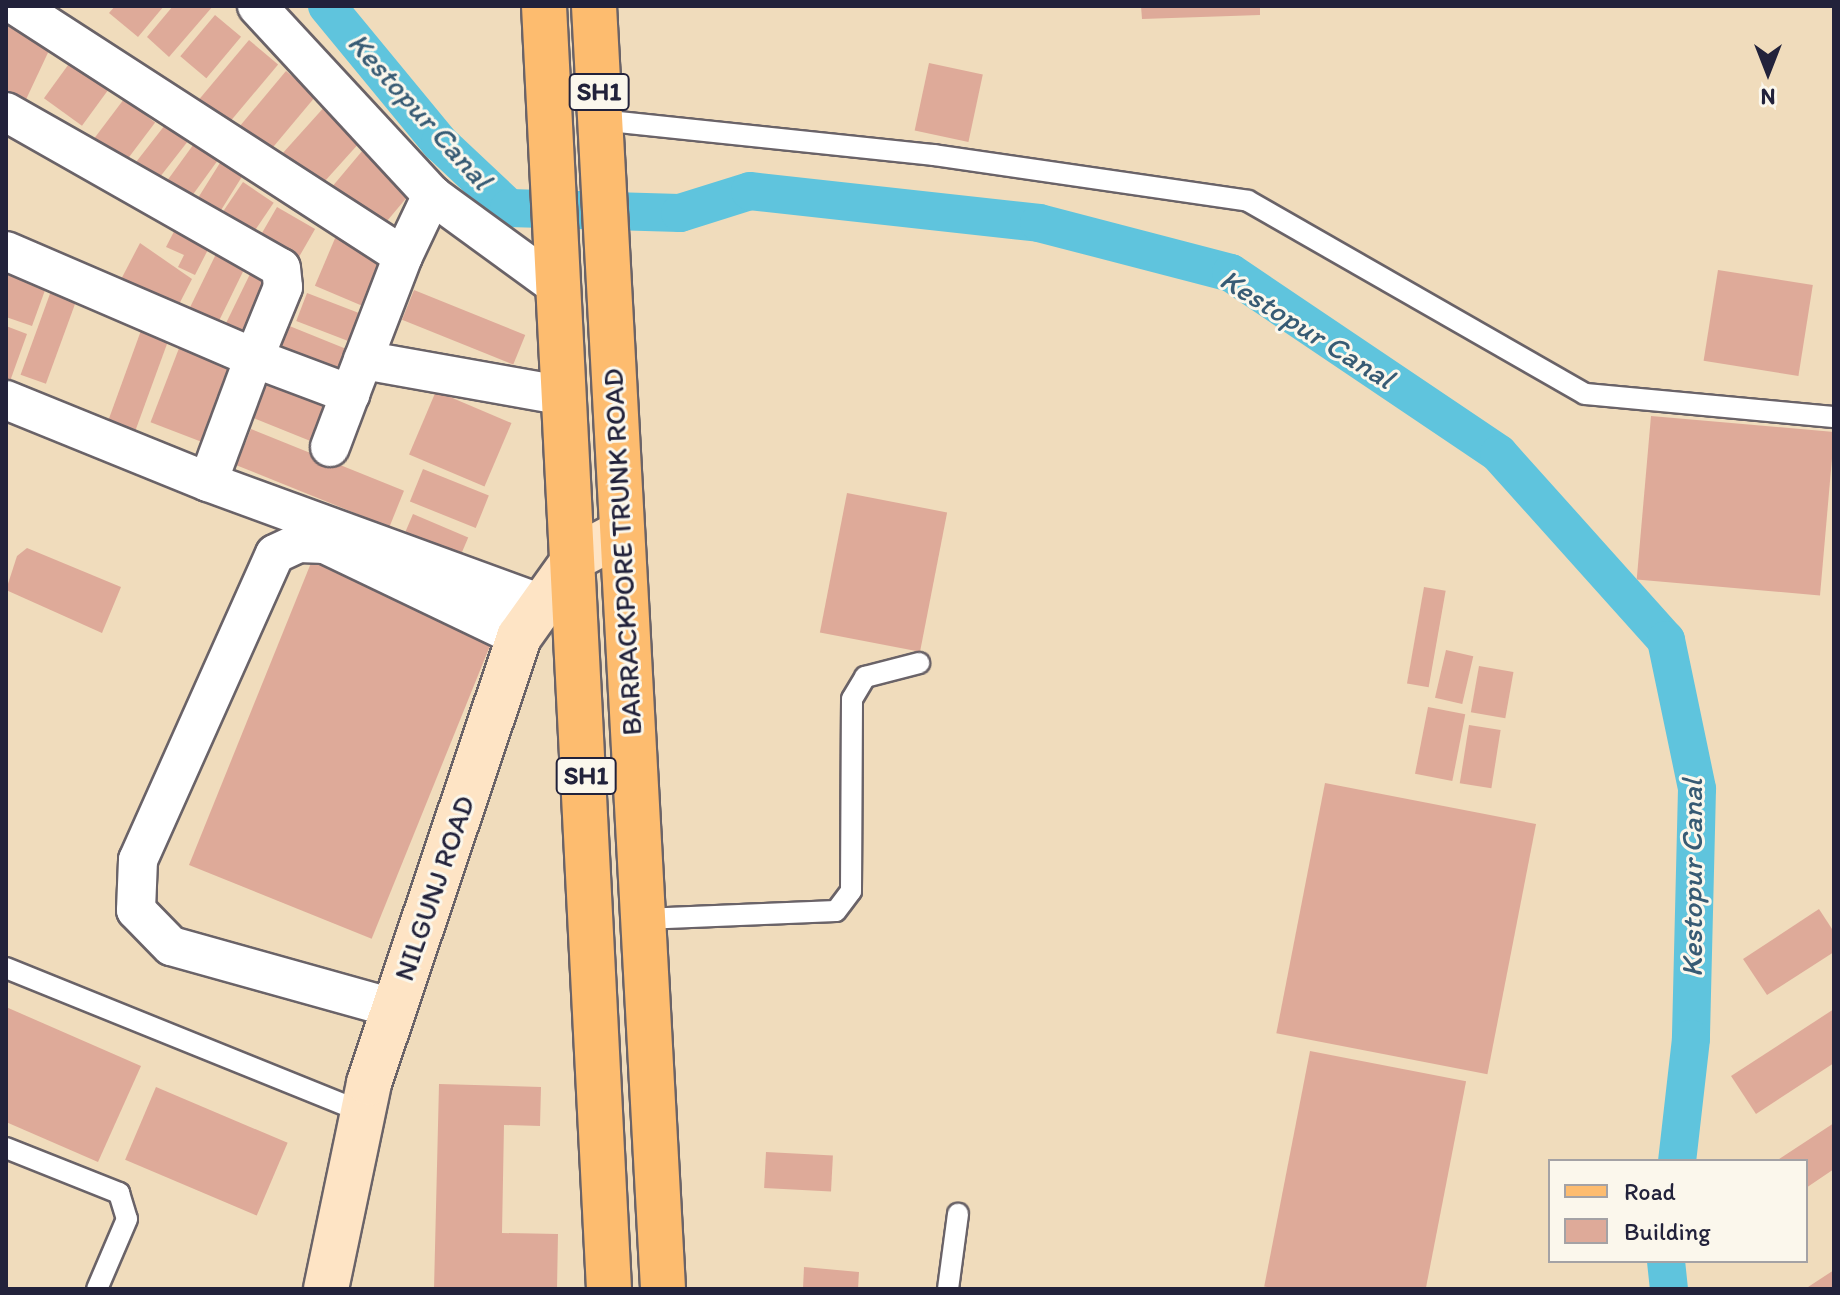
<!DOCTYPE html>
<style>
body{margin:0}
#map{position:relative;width:1840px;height:1295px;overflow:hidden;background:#f0dcbc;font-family:Itim,sans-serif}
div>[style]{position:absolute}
.canal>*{height:38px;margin:-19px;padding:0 19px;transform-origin:19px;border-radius:19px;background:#5fc4dd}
.building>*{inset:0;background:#deaa99;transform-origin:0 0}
.roads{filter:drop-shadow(2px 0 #6a6368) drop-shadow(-2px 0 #6a6368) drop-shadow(0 2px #6a6368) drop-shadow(0 -2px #6a6368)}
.lane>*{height:20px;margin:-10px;padding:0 10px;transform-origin:10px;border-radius:10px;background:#fff}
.street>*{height:38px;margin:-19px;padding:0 19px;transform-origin:19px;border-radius:19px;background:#fff}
.secondary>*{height:44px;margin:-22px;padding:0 22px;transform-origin:22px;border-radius:22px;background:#fee4c5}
.primary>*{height:44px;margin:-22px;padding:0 22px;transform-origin:22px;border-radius:22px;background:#fdbc6f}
span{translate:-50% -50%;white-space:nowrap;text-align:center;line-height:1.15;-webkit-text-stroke:6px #fbf7ec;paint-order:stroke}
.shield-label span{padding:2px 6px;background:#fbf7ec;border:2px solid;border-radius:6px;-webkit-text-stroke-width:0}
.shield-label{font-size:26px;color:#22223b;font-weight:700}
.street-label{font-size:28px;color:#22223b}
.water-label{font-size:30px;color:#375b74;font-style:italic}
.frame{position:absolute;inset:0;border:8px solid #22223b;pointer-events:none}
.legend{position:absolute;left:1548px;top:1159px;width:260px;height:104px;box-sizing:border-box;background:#fbf7ec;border:2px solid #a4a2a5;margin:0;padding:10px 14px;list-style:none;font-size:24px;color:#22223b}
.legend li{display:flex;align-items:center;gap:16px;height:40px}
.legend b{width:40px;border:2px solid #a4a2a5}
.north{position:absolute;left:1728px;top:32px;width:80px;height:80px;-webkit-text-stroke:6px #fbf7ec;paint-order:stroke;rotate:180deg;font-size:22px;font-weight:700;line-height:32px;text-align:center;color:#22223b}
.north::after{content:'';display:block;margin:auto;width:28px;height:36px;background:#22223b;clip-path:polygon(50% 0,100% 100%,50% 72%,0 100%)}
</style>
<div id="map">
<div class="canal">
<div style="left:327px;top:6px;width:178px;rotate:50.5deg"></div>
<div style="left:440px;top:143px;width:95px;rotate:43.3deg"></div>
<div style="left:509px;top:208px;width:171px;rotate:1.7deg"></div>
<div style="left:680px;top:213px;width:73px;rotate:-17.4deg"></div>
<div style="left:750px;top:191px;width:291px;rotate:6.3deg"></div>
<div style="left:1039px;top:223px;width:198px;rotate:14.6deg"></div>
<div style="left:1231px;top:273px;width:323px;rotate:34deg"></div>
<div style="left:1499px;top:454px;width:250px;rotate:48.1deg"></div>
<div style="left:1666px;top:640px;width:152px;rotate:78.2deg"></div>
<div style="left:1697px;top:789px;width:250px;rotate:91.4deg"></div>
<div style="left:1691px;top:1039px;width:123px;rotate:96.5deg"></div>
<div style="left:1666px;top:1261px;width:28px;rotate:84deg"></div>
</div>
<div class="building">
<div style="clip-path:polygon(115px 6px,164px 6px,138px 37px,109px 13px)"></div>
<div style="clip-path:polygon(173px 6px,213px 6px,169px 57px,147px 37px)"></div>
<div style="clip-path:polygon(1141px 6px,1260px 6px,1260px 15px,1142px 19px)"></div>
<div style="left:215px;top:15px;width:34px;height:54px;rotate:40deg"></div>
<div style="clip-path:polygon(6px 19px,53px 42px,22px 108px,6px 102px)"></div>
<div style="left:249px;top:40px;width:38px;height:83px;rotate:40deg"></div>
<div style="left:71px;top:61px;width:47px;height:46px;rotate:36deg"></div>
<div style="left:929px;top:63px;width:55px;height:69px;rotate:12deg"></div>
<div style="left:286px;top:71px;width:39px;height:72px;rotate:40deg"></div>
<div style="left:124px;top:99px;width:39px;height:64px;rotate:37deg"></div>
<div style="left:327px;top:104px;width:50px;height:72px;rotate:42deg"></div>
<div style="left:165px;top:125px;width:28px;height:59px;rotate:38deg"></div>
<div style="left:196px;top:141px;width:29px;height:55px;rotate:36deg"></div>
<div style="left:368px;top:144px;width:64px;height:62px;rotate:40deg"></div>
<div style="left:223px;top:158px;width:26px;height:51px;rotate:32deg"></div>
<div style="left:243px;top:182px;width:37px;height:42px;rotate:34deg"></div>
<div style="left:277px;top:207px;width:44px;height:41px;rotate:30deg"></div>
<div style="clip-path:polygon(182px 216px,216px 234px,195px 275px,178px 267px,184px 255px,166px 247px)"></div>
<div style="left:336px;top:236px;width:57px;height:54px;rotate:23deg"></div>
<div style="clip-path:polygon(140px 243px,192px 279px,173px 316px,117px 287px)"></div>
<div style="left:216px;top:254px;width:32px;height:70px;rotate:26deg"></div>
<div style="clip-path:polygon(6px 266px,48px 282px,32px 326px,6px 317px)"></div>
<div style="left:1718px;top:270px;width:96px;height:92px;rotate:9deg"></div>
<div style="left:251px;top:272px;width:28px;height:71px;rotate:26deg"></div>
<div style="left:414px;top:290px;width:120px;height:32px;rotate:22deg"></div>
<div style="left:51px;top:291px;width:27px;height:89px;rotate:20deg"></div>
<div style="left:307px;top:293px;width:66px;height:30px;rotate:21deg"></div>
<div style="left:143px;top:325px;width:29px;height:101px;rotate:20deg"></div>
<div style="left:287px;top:325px;width:72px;height:28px;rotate:22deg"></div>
<div style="clip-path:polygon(6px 326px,27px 334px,9px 384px,6px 383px)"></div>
<div style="left:181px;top:343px;width:60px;height:85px;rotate:21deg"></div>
<div style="left:257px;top:373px;width:83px;height:43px;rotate:22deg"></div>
<div style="left:436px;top:391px;width:82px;height:69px;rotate:23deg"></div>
<div style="left:1651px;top:416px;width:184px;height:164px;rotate:5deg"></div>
<div style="left:251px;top:429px;width:165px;height:39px;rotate:22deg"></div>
<div style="left:423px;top:469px;width:71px;height:35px;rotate:22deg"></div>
<div style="left:847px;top:493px;width:102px;height:142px;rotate:11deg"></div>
<div style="left:413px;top:514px;width:60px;height:30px;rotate:23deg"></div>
<div style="clip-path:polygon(27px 548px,121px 587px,102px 633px,6px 590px,17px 556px)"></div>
<div style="left:313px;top:558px;width:197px;height:331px;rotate:22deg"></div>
<div style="left:1424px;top:587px;width:22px;height:98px;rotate:10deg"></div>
<div style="left:1446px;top:650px;width:28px;height:49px;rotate:13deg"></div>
<div style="left:1479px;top:666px;width:35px;height:47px;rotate:10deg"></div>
<div style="left:1428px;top:707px;width:38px;height:68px;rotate:11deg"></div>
<div style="left:1469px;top:725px;width:32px;height:59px;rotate:9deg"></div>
<div style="left:1325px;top:783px;width:215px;height:255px;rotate:11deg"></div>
<div style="clip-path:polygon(1819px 909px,1834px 932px,1834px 952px,1767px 995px,1743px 959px)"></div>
<div style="clip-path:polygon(6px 1007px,141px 1066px,98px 1162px,6px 1122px)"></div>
<div style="clip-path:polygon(1834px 1009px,1834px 1063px,1756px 1114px,1731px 1076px)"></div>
<div style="left:1310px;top:1051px;width:159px;height:240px;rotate:11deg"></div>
<div style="clip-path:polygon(439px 1084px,541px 1087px,540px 1126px,504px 1125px,502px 1233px,558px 1234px,557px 1289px,434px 1289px)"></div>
<div style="left:156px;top:1087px;width:143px;height:79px;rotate:23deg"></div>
<div style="clip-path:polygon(1834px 1123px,1834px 1169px,1806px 1188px,1806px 1161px,1776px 1161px)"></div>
<div style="left:766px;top:1152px;width:67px;height:36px;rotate:3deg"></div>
<div style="clip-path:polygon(804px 1267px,859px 1272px,858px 1289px,803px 1289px)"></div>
<div style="clip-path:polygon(1834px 1270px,1834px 1289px,1805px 1289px)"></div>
</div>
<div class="roads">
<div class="lane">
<div style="left:600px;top:120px;width:336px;rotate:6deg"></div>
<div style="left:934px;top:155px;width:317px;rotate:8.3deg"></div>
<div style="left:1248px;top:201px;width:388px;rotate:29.8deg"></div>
<div style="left:1585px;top:394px;width:250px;rotate:5.3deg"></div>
<div style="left:643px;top:919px;width:193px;rotate:-2.4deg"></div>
<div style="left:836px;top:911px;width:25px;rotate:-53deg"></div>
<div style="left:851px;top:891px;width:192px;rotate:-89.7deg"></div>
<div style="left:852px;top:699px;width:26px;rotate:-59deg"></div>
<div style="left:865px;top:677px;width:56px;rotate:-14.5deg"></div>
<div style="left:6px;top:968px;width:385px;rotate:22deg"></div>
<div style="left:6px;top:1148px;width:122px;rotate:21.7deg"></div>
<div style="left:119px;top:1193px;width:27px;rotate:73deg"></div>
<div style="left:127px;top:1219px;width:76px;rotate:113.2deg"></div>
<div style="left:948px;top:1289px;width:76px;rotate:-82.4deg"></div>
</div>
<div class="street">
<div style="left:257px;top:6px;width:258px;rotate:47.2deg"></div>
<div style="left:432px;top:195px;width:156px;rotate:36.1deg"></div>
<div style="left:6px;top:112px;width:316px;rotate:29.6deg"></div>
<div style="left:281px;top:268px;width:19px;rotate:84deg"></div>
<div style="left:283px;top:287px;width:77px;rotate:112.2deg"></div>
<div style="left:254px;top:358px;width:103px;rotate:20.6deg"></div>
<div style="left:350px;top:394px;width:148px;rotate:-69deg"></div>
<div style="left:403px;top:256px;width:459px;rotate:-147.1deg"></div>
<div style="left:6px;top:251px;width:270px;rotate:23.3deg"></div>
<div style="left:254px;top:358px;width:132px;rotate:110.4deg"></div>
<div style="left:208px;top:482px;width:351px;rotate:20.1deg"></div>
<div style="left:403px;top:256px;width:68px;rotate:-64.6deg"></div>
<div style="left:363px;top:360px;width:205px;rotate:10.1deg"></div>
<div style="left:6px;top:400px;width:218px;rotate:22.1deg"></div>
<div style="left:330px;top:447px;width:57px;rotate:-69.3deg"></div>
<div style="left:393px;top:1008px;width:230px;rotate:-164.4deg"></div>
<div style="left:171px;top:946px;width:50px;rotate:-134.2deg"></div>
<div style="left:136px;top:910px;width:50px;rotate:-87.7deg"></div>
<div style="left:138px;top:860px;width:335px;rotate:-65.9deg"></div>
<div style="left:275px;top:554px;width:26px;rotate:-25deg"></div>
<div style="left:299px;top:543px;width:26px;rotate:2deg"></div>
<div style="left:325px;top:544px;width:215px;rotate:25.6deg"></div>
</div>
<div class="secondary">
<div style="left:326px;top:1289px;width:210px;rotate:-78.2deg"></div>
<div style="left:369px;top:1083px;width:471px;rotate:-71.4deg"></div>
<div style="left:519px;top:637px;width:98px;rotate:-54.5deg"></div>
<div style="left:576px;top:557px;width:51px;rotate:-28.1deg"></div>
</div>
<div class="primary">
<div style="left:544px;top:6px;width:1285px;rotate:87.1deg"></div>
<div style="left:594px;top:6px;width:1285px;rotate:86.92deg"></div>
</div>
</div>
<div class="shield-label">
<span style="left:599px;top:92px">SH1</span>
<span style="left:586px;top:776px">SH1</span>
</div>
<div class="street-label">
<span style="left:622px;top:552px;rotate:-93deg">BARRACKPORE TRUNK ROAD</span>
<span style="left:434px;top:888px;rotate:-71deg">NILGUNJ ROAD</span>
</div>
<div class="water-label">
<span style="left:420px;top:111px;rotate:48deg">Kestopur Canal</span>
<span style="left:1307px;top:329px;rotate:32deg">Kestopur Canal</span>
<span style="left:1692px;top:878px;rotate:-90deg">Kestopur Canal</span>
</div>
<div class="frame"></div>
<ul class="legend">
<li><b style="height:10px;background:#fdbc6f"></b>Road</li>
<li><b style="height:22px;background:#deaa99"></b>Building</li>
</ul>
<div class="north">N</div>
</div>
